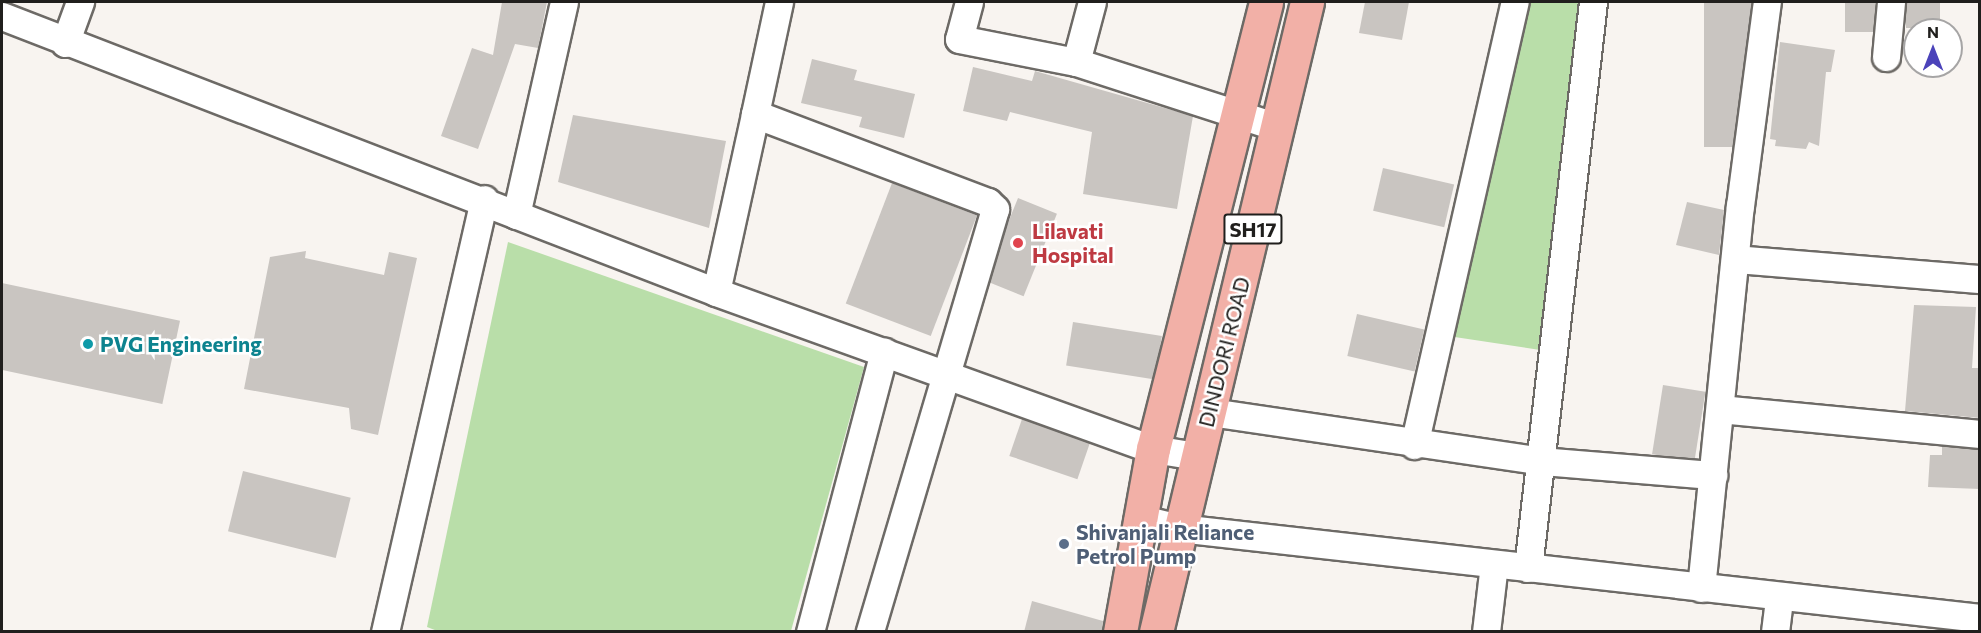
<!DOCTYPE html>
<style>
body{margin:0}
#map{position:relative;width:1981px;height:633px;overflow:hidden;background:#f8f4f0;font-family:Commissioner,sans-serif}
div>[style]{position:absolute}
.green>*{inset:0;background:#b9dea9}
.building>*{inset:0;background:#c9c5c1;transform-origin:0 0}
.roads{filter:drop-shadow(2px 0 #6d6a66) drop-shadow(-2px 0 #6d6a66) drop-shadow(0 2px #6d6a66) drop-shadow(0 -2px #6d6a66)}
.minor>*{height:27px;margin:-13.5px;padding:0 13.5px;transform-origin:13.5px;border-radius:13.5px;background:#fff}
.major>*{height:33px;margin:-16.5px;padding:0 16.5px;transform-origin:16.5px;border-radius:16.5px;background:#f2b0a7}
.dots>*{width:16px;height:16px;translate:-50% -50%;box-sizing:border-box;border:3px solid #fff;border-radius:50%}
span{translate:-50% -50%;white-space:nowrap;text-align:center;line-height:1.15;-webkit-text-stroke:5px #fff;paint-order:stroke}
.shield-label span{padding:2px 4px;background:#fff;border:2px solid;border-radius:4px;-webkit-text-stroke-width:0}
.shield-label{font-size:20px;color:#201f1d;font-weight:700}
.health-label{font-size:21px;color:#be3a42;font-weight:700}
.left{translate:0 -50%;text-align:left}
.culture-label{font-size:21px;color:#0d838f;font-weight:700}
.street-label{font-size:21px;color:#201f1d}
.service-label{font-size:21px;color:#4e5e75;font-weight:700}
.frame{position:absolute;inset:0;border:3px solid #201f1d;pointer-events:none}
.north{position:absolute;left:1903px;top:18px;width:60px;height:60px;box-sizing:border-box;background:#fff;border:2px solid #a6a5a5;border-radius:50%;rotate:0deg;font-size:16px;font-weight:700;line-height:24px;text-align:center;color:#201f1d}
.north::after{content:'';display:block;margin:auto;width:21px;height:27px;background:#4b43ba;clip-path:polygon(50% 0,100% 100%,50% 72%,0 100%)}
</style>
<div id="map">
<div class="green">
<div style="clip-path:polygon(1518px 2px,1586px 2px,1540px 350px,1448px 336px)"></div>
<div style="clip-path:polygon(508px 242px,864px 367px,791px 631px,440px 632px,427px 627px)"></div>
</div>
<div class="building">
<div style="clip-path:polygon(502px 2px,547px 2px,538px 48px,515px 44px,478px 149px,441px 136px,472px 48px,493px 55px)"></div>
<div style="clip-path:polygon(1365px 2px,1409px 2px,1402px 40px,1359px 33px)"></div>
<div style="left:1704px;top:2px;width:47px;height:145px"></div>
<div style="left:1845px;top:2px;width:30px;height:30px"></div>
<div style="left:1906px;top:2px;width:34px;height:26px"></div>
<div style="clip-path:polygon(1780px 42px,1835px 50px,1831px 72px,1826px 72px,1819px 146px,1809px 142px,1806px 149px,1775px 146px,1776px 140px,1770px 139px)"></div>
<div style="clip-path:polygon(812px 59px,857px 70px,854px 80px,915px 94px,904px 138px,859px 127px,862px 117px,801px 103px)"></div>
<div style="clip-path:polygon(973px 67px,1032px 81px,1035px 71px,1193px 116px,1177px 209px,1083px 194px,1092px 132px,1010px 112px,1007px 121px,963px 111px)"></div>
<div style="clip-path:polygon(573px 115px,726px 141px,709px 228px,558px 182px)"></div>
<div style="left:1383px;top:168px;width:73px;height:44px;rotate:13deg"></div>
<div style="left:892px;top:183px;width:91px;height:129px;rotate:21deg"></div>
<div style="left:1018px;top:198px;width:42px;height:89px;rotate:22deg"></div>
<div style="clip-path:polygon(1687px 202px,1724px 210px,1719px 255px,1676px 245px)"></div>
<div style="clip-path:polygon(306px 251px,305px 258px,384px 275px,389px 252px,417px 258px,378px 435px,351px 429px,349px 408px,244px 389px,270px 257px)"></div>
<div style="left:2px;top:283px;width:182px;height:85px;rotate:12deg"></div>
<div style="clip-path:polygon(1914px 305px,1976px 307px,1972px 368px,1980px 368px,1980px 418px,1905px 411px)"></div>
<div style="left:1357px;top:314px;width:69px;height:43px;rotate:13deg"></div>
<div style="left:1073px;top:322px;width:90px;height:44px;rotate:9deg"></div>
<div style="left:1663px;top:385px;width:43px;height:70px;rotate:9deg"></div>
<div style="left:1022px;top:419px;width:72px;height:39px;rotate:19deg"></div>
<div style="clip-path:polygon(1942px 446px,1980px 450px,1980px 489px,1928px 487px,1930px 455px,1942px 455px)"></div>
<div style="left:243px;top:471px;width:111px;height:62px;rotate:14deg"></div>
<div style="clip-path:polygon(1032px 601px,1103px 621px,1102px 632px,1024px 632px)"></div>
</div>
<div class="roads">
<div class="minor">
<div style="left:779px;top:2px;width:115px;rotate:102.1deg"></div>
<div style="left:755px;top:114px;width:249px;rotate:20.7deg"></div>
<div style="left:988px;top:202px;width:10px;rotate:45deg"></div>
<div style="left:995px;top:209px;width:441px;rotate:106.5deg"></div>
<div style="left:969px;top:2px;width:38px;rotate:105deg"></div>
<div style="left:959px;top:39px;width:119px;rotate:11.1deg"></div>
<div style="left:1076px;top:62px;width:211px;rotate:17.9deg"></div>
<div style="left:2px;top:16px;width:765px;rotate:21.13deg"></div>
<div style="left:716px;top:292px;width:464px;rotate:19.8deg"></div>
<div style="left:1153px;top:449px;width:44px;rotate:9.2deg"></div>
<div style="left:65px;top:43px;width:44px;rotate:-69.9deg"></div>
<div style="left:1886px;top:57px;width:55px;rotate:-84.8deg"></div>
<div style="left:1076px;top:62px;width:62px;rotate:-75.1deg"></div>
<div style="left:516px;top:215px;width:218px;rotate:-77.3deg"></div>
<div style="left:1735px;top:259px;width:246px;rotate:4.7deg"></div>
<div style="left:716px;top:292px;width:182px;rotate:-77.6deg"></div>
<div style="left:1720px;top:409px;width:261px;rotate:5.5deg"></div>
<div style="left:1211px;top:412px;width:334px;rotate:8.4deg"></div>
<div style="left:1541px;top:461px;width:173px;rotate:4.7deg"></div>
<div style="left:1414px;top:445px;width:454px;rotate:-77.2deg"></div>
<div style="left:1138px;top:518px;width:42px;rotate:13.7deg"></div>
<div style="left:1179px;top:528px;width:806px;rotate:6.41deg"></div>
<div style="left:1528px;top:568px;width:570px;rotate:-83.45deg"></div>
<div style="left:1701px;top:588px;width:384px;rotate:-84.2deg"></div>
<div style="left:1740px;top:206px;width:206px;rotate:-82.5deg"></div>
<div style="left:385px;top:632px;width:444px;rotate:-77.1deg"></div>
<div style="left:810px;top:632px;width:290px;rotate:-75.2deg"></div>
<div style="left:1486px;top:632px;width:68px;rotate:-83.3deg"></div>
<div style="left:1775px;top:632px;width:35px;rotate:-83deg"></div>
</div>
<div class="major">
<div style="left:1120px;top:632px;width:186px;rotate:-79.8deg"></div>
<div style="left:1153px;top:449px;width:461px;rotate:-75.8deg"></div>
<div style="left:1156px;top:632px;width:648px;rotate:-76.52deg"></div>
</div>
</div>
<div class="dots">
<div style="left:1018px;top:243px;background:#e0444e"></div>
<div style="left:88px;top:344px;background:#0f9aa8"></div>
<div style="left:1064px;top:544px;background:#5c6f8a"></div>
</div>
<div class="shield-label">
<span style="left:1253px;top:229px">SH17</span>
</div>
<div class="health-label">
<span class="left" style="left:1032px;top:243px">Lilavati<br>Hospital</span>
</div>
<div class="culture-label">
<span class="left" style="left:100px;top:344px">PVG Engineering</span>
</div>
<div class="street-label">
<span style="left:1224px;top:352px;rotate:-76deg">DINDORI ROAD</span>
</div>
<div class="service-label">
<span class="left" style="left:1076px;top:544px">Shivanjali Reliance<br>Petrol Pump</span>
</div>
<div class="frame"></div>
<div class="north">N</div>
</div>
